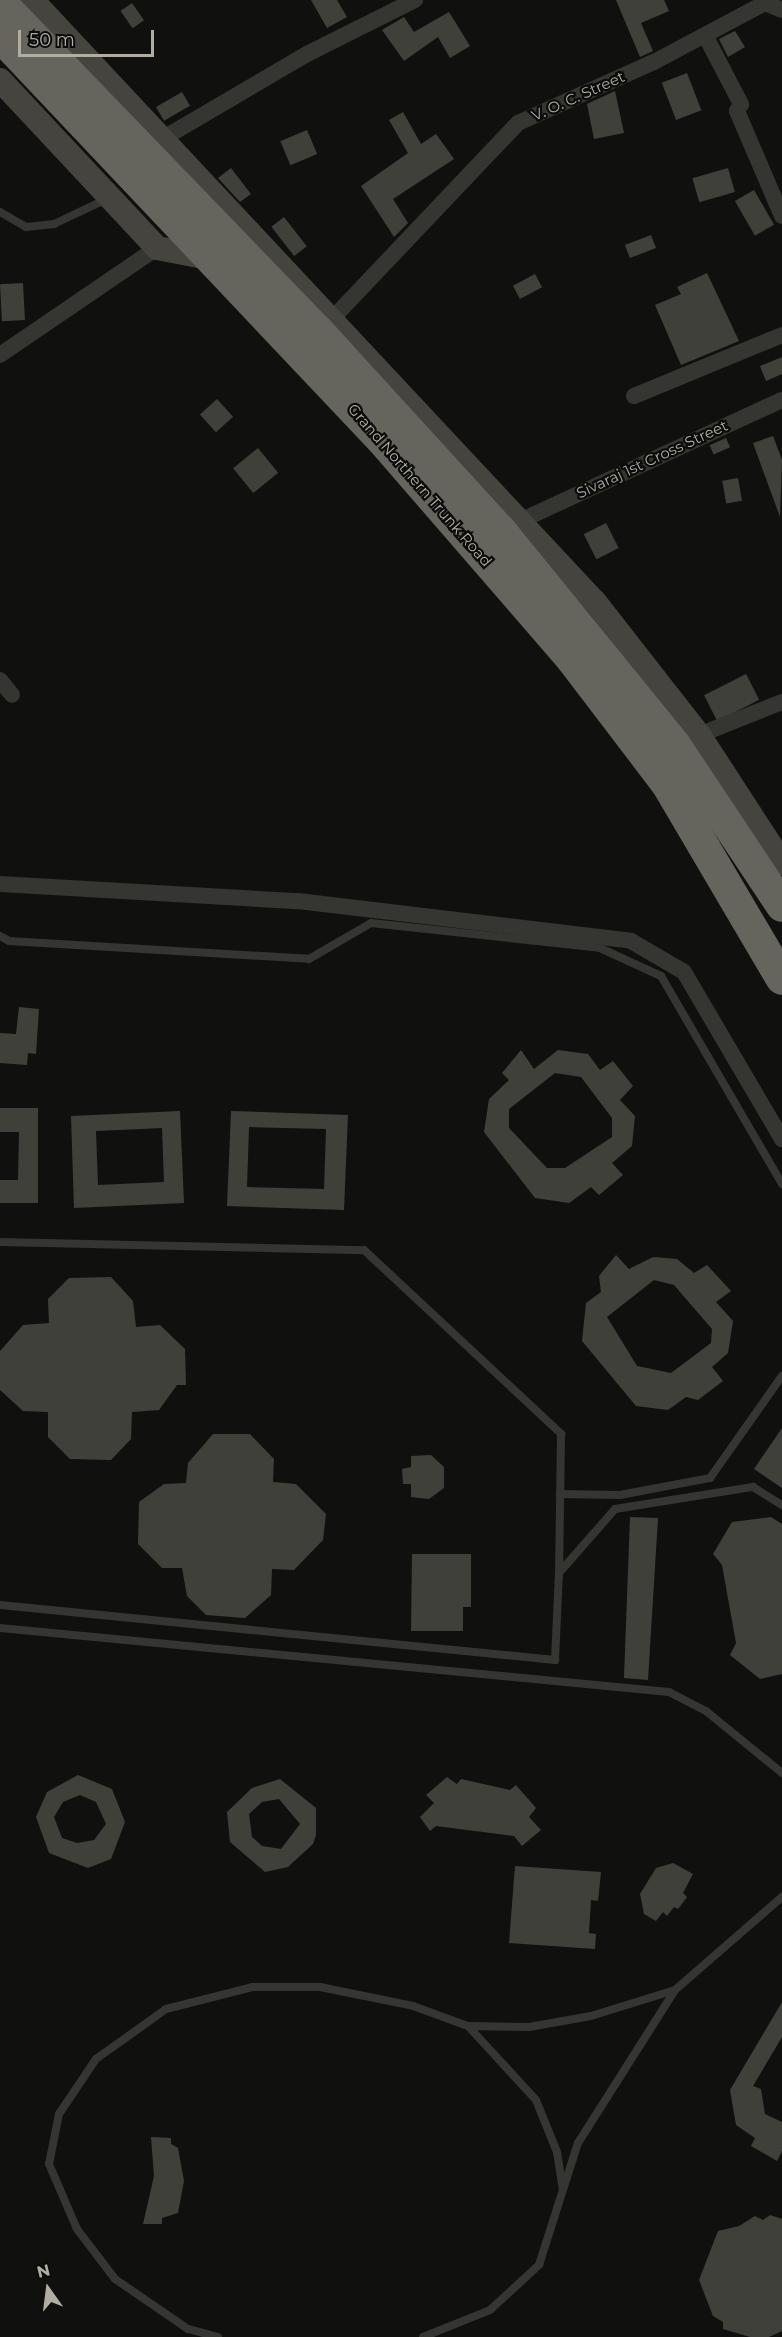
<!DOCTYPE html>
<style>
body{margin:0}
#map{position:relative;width:782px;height:2337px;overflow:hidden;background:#10110f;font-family:Montserrat,sans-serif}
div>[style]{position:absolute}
.building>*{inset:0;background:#40403b;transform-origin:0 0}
.lane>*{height:8px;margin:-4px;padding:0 4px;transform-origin:4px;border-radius:4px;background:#353531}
.street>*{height:16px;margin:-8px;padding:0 8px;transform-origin:8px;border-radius:8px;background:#353531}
.secondary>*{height:24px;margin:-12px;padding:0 12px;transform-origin:12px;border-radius:12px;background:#45443f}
.highway>*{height:32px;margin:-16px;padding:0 16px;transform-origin:16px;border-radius:16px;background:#66655d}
span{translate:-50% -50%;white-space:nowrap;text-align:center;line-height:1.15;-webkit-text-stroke:4.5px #0b0c0a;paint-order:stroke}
.street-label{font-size:15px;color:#b1aea1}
.north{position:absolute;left:18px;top:2259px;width:60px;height:60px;-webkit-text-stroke:4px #0b0c0a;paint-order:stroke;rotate:346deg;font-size:16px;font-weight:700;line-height:24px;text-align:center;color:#b1aea1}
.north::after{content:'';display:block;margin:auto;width:21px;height:27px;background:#b1aea1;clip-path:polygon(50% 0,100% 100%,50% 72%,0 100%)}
.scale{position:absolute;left:18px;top:30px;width:136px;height:27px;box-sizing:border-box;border:3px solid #b1aea1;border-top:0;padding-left:8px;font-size:18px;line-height:21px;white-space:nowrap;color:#b1aea1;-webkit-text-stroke:4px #0b0c0a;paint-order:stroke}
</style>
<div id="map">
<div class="building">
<div style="clip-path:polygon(311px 0,337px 0,347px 17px,327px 28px)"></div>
<div style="clip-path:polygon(616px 0,664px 0,669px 11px,641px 23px,653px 51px,640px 57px)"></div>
<div style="left:132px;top:3px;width:21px;height:14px;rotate:55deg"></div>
<div style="clip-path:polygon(449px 12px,470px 46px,450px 58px,438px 37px,404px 61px,382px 30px,404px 17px,414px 32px)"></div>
<div style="clip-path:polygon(735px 31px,745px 47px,728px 57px,719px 39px)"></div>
<div style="left:687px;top:73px;width:40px;height:27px;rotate:69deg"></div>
<div style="clip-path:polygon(615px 91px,624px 133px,594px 139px,587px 104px)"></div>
<div style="left:182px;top:92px;width:16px;height:30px;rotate:60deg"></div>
<div style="clip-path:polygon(403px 112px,421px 144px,436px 134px,454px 159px,393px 199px,408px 223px,394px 237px,361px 186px,408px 153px,389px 120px)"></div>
<div style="left:307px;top:130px;width:26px;height:29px;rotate:67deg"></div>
<div style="clip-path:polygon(231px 168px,251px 194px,240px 202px,218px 178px)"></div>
<div style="left:728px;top:168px;width:25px;height:37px;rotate:74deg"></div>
<div style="left:754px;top:190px;width:40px;height:22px;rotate:60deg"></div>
<div style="left:284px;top:217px;width:37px;height:16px;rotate:52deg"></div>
<div style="left:651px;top:235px;width:14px;height:28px;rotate:69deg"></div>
<div style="clip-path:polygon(707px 273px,739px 341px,681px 365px,655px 305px,681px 294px,677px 287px)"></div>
<div style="left:535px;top:274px;width:15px;height:25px;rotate:62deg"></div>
<div style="left:23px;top:283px;width:37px;height:23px;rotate:87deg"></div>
<div style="clip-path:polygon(782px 357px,782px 374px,766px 381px,760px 366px)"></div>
<div style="left:217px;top:399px;width:24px;height:23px;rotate:48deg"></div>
<div style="clip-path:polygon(773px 436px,782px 460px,780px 517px,753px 443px)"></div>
<div style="left:726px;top:438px;width:10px;height:18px;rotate:66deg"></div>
<div style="left:258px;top:448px;width:32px;height:32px;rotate:51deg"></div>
<div style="left:738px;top:478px;width:23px;height:16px;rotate:80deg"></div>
<div style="left:606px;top:523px;width:28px;height:25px;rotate:63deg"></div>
<div style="left:746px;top:674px;width:29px;height:47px;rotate:63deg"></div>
<div style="clip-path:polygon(19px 1007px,39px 1009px,36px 1054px,28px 1053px,27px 1065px,0 1063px,0 1033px,16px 1034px)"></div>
<div style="clip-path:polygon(evenodd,521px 1050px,534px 1069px,558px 1050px,588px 1054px,600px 1070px,613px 1061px,633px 1086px,620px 1100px,635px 1116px,632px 1146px,612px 1163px,623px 1175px,599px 1195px,591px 1187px,569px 1203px,535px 1198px,484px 1132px,489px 1099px,509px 1080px,502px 1073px,521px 1050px,555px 1073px,581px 1077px,612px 1118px,612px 1137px,565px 1168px,547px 1168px,509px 1128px,509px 1109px,555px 1073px)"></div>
<div style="clip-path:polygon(0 1108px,38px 1108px,38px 1203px,0 1203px,0 1180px,18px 1180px,19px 1132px,0 1132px)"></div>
<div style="clip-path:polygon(evenodd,180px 1111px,184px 1203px,74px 1208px,71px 1116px,180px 1111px,162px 1128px,164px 1182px,98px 1185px,96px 1131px,162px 1128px)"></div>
<div style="clip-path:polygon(evenodd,231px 1111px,348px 1115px,344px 1210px,227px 1206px,231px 1111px,249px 1127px,326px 1129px,324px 1189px,247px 1187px,249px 1127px)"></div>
<div style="clip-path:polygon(evenodd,616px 1255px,629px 1269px,653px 1257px,677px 1259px,694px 1273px,707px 1265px,731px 1291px,716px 1302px,733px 1321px,728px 1353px,712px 1367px,723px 1381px,698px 1400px,686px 1397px,668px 1410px,636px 1406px,582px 1341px,586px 1303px,601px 1292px,599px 1276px,616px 1255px,654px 1280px,674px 1285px,712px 1329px,711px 1343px,671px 1373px,637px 1366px,607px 1317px,654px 1280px)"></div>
<div style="clip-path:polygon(111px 1277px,133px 1301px,136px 1327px,160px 1325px,185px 1349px,186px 1385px,177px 1385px,159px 1410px,132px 1412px,131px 1439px,111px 1460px,70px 1459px,48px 1437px,48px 1412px,23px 1411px,0 1390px,0 1351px,23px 1325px,49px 1323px,48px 1299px,69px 1278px)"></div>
<div style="clip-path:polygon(782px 1428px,782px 1488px,754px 1469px)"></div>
<div style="clip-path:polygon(213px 1434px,250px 1434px,274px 1459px,273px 1482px,296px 1484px,326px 1514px,323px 1540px,294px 1570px,272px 1569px,271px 1595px,245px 1618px,206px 1615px,187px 1596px,182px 1568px,162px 1568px,138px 1544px,139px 1502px,164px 1484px,186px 1483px,188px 1463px)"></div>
<div style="clip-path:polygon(431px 1455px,444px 1467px,444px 1488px,429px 1499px,411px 1497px,411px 1484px,403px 1484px,402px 1469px,411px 1467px,411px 1456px)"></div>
<div style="clip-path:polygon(630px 1517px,658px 1518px,648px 1680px,624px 1678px)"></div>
<div style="clip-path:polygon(771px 1517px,782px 1524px,782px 1674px,760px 1679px,730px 1655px,736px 1643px,722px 1565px,713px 1554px,732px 1522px)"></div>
<div style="clip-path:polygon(412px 1554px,471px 1554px,471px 1607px,463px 1607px,463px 1631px,411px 1631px)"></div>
<div style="clip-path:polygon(evenodd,78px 1775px,112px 1789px,125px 1822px,111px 1859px,88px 1868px,49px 1853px,36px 1817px,47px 1792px,78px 1775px,80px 1795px,96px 1802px,106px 1824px,94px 1840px,77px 1843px,62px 1838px,54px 1817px,63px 1802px,80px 1795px)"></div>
<div style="clip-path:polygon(447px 1777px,457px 1784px,461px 1779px,510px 1790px,516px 1785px,536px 1808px,529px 1817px,541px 1830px,522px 1846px,514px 1836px,436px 1826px,430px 1831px,420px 1817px,434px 1803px,426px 1795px)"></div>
<div style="clip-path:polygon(evenodd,280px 1779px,316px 1808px,316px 1835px,313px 1844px,288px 1867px,265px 1872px,230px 1842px,227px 1812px,252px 1788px,280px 1779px,279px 1799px,300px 1824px,281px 1849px,262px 1846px,252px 1837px,249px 1814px,262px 1802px,279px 1799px)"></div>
<div style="clip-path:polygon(673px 1863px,693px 1874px,683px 1893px,687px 1897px,678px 1909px,674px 1907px,667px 1916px,663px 1912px,656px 1921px,644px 1914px,640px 1894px,656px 1868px)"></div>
<div style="clip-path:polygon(515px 1866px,601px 1872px,598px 1901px,591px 1900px,589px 1933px,596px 1934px,595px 1949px,509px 1943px)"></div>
<div style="clip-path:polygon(782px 2002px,782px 2037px,753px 2086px,761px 2089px,765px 2114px,782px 2122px,782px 2151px,777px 2161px,751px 2146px,755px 2138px,736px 2125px,730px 2090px)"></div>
<div style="clip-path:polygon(151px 2137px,171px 2138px,171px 2144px,178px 2148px,184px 2181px,178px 2213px,162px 2218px,162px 2224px,143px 2224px,154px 2176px)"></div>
<div style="clip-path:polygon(770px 2215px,782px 2219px,782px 2331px,769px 2337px,750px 2337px,723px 2329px,723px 2322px,713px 2316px,699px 2280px,718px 2231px,739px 2226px,755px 2216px,763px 2220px)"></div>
</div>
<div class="lane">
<div style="left:0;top:212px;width:30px;rotate:30deg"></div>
<div style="left:26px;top:227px;width:28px;rotate:-6deg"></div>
<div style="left:54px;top:224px;width:61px;rotate:-25.3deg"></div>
<div style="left:0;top:936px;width:10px;rotate:29deg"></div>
<div style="left:9px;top:941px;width:301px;rotate:3.4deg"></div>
<div style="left:309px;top:959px;width:72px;rotate:-30.1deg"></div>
<div style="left:371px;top:923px;width:230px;rotate:6.2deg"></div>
<div style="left:600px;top:948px;width:67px;rotate:24.7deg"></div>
<div style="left:661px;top:976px;width:241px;rotate:59.8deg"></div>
<div style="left:0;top:1242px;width:364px;rotate:1.3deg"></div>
<div style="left:364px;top:1250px;width:270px;rotate:43deg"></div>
<div style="left:561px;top:1434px;width:139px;rotate:90.8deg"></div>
<div style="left:559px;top:1573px;width:85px;rotate:-48.8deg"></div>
<div style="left:615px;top:1509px;width:140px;rotate:-9.1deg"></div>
<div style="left:753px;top:1487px;width:34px;rotate:32deg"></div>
<div style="left:560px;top:1494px;width:60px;rotate:1deg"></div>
<div style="left:620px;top:1495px;width:92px;rotate:-10.7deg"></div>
<div style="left:710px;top:1478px;width:125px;rotate:-54.8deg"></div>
<div style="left:0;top:1605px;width:558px;rotate:5.66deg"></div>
<div style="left:555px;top:1660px;width:87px;rotate:-87.4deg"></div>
<div style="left:0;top:1628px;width:672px;rotate:5.46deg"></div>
<div style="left:669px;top:1692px;width:42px;rotate:27.2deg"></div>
<div style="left:706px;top:1711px;width:98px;rotate:39.2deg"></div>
<div style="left:468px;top:2026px;width:61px;rotate:0.9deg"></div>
<div style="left:529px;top:2027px;width:63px;rotate:-10.1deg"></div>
<div style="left:591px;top:2016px;width:88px;rotate:-17.2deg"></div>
<div style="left:218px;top:2337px;width:31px;rotate:-165deg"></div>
<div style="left:188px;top:2329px;width:88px;rotate:-145.6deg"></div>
<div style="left:115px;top:2279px;width:63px;rotate:-127.2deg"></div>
<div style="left:77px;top:2229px;width:71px;rotate:-113.3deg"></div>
<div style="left:49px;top:2164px;width:51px;rotate:-78.7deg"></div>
<div style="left:59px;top:2114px;width:66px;rotate:-56.1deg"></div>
<div style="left:96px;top:2059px;width:86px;rotate:-35.5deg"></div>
<div style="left:166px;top:2009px;width:90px;rotate:-14.2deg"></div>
<div style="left:253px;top:1987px;width:67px"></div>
<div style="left:320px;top:1987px;width:95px;rotate:11.5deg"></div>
<div style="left:413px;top:2006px;width:59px;rotate:20deg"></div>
<div style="left:468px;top:2026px;width:100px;rotate:47.4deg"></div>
<div style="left:536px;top:2100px;width:56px;rotate:68deg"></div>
<div style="left:557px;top:2152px;width:38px;rotate:81deg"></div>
<div style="left:423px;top:2337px;width:72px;rotate:-21.9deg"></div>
<div style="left:490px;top:2310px;width:67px;rotate:-42.6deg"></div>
<div style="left:539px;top:2265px;width:128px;rotate:-72.3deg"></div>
<div style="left:578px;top:2143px;width:181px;rotate:-57.6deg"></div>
<div style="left:675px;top:1990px;width:142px;rotate:-41deg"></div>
</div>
<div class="street">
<div style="left:706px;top:37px;width:76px;rotate:62.4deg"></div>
<div style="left:741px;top:104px;width:8px;rotate:120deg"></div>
<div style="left:737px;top:111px;width:114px;rotate:66.8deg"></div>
<div style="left:162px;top:139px;width:168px;rotate:-30.4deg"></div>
<div style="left:307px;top:54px;width:121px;rotate:-26.6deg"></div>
<div style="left:332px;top:319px;width:270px;rotate:-46.5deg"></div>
<div style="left:518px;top:123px;width:149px;rotate:-24.2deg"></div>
<div style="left:654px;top:62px;width:126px;rotate:-28deg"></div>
<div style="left:765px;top:3px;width:18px;rotate:22deg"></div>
<div style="left:0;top:355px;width:190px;rotate:-34.3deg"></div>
<div style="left:634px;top:396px;width:160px;rotate:-22.4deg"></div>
<div style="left:522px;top:520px;width:286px;rotate:-24.8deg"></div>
<div style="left:0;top:680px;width:19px;rotate:51deg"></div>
<div style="left:699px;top:735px;width:89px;rotate:-21.7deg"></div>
<div style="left:0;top:884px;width:298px;rotate:3.3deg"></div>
<div style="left:298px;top:901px;width:335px;rotate:6.8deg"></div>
<div style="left:631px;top:941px;width:61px;rotate:30.3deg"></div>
<div style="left:684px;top:972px;width:194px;rotate:59.6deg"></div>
</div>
<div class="secondary">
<div style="left:32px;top:0;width:824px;rotate:46.92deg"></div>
<div style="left:595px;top:602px;width:169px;rotate:52deg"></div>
<div style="left:699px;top:735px;width:153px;rotate:57deg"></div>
<div style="left:0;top:80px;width:230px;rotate:46.9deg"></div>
<div style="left:157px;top:248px;width:58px;rotate:10.9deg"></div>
</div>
<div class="highway">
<div style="left:0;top:2px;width:459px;rotate:46deg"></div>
<div style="left:319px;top:332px;width:270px;rotate:47.6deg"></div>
<div style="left:501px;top:531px;width:276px;rotate:50.9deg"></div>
<div style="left:675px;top:745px;width:193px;rotate:56.4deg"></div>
<div style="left:0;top:36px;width:557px;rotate:46.6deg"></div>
<div style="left:383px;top:441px;width:287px;rotate:49.1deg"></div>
<div style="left:571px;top:658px;width:158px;rotate:52.7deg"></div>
<div style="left:667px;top:784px;width:226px;rotate:59.5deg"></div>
</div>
<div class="street-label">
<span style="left:578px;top:96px;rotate:-24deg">V. O. C. Street</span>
<span style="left:652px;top:459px;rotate:-25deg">Sivaraj 1st Cross Street</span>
<span style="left:420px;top:485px;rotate:49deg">Grand Northern Trunk Road</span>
</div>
<div class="north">N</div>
<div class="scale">50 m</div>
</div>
